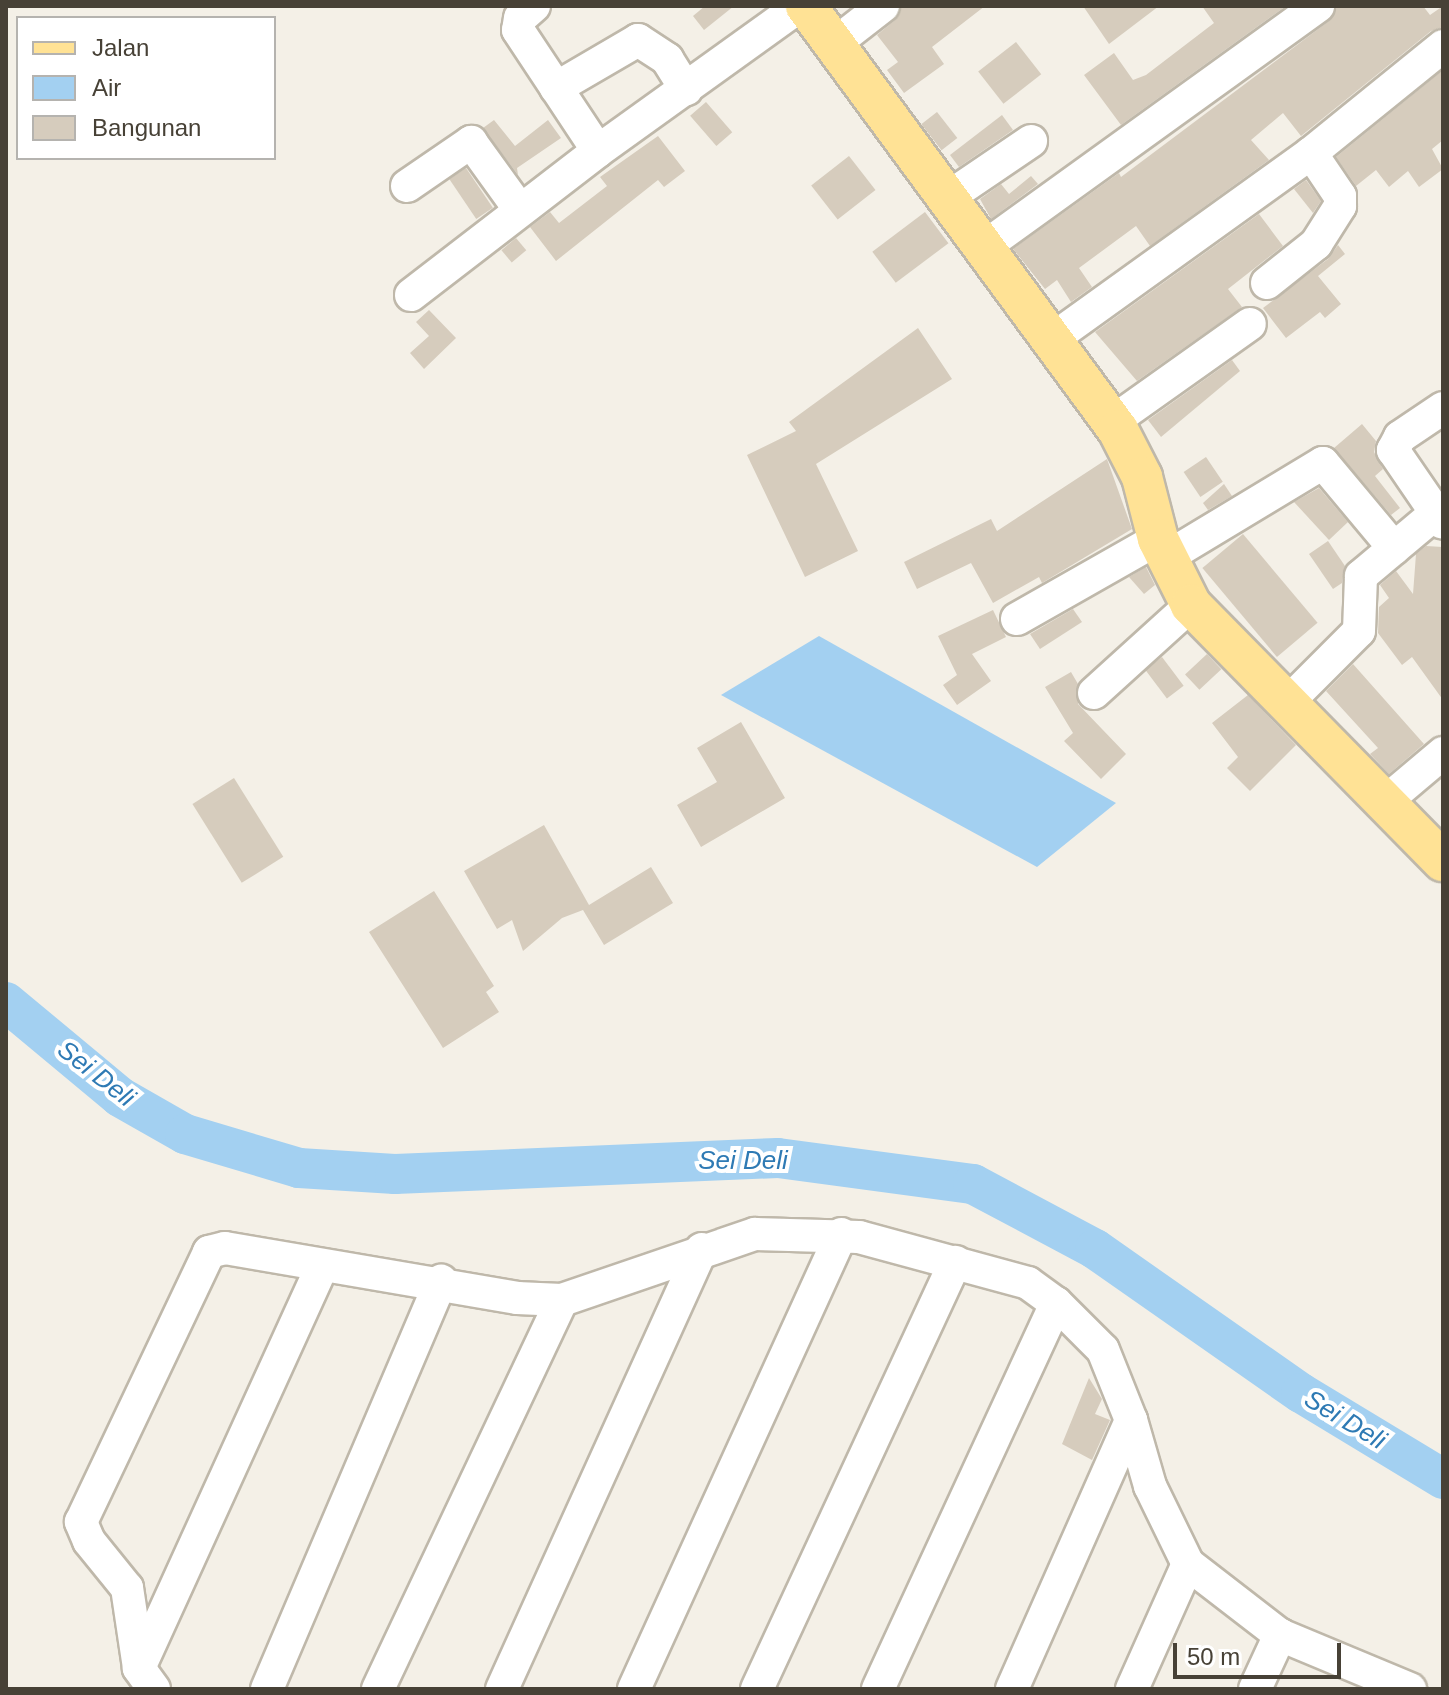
<!DOCTYPE html>
<style>
body{margin:0}
#map{position:relative;width:1449px;height:1695px;overflow:hidden;background:#f4f0e7;font-family:Helvetica,sans-serif}
div>[style]{position:absolute}
.water>*{inset:0;background:#a3d0f1}
.river>*{height:40px;margin:-20px;padding:0 20px;transform-origin:20px;border-radius:20px;background:#a3d0f1}
.building>*{inset:0;background:#d6ccbd;transform-origin:0 0}
.roads{filter:drop-shadow(2px 0 #bfb8aa) drop-shadow(-2px 0 #bfb8aa) drop-shadow(0 2px #bfb8aa) drop-shadow(0 -2px #bfb8aa)}
.minor>*{height:32px;margin:-16px;padding:0 16px;transform-origin:16px;border-radius:16px;background:#fff}
.major>*{height:40px;margin:-20px;padding:0 20px;transform-origin:20px;border-radius:20px;background:#ffe295}
span{translate:-50% -50%;white-space:nowrap;text-align:center;line-height:1.15;-webkit-text-stroke:8px #fff;paint-order:stroke}
.water-label{font-size:26px;color:#2e7ab4;font-style:italic}
.frame{position:absolute;inset:0;border:8px solid #474136;pointer-events:none}
.legend{position:absolute;left:16px;top:16px;width:260px;height:144px;box-sizing:border-box;background:#fff;border:2px solid #b5b3af;margin:0;padding:10px 14px;list-style:none;font-size:24px;color:#474136}
.legend li{display:flex;align-items:center;gap:16px;height:40px}
.legend b{width:40px;border:2px solid #b5b3af}
.scale{position:absolute;left:1173px;top:1643px;width:168px;height:36px;box-sizing:border-box;border:4px solid #474136;border-top:0;padding-left:10px;font-size:24px;line-height:28px;white-space:nowrap;color:#474136;-webkit-text-stroke:6px #fff;paint-order:stroke}
</style>
<div id="map">
<div class="water">
<div style="clip-path:polygon(819px 636px,1116px 803px,1037px 867px,721px 695px)"></div>
</div>
<div class="river">
<div style="left:6px;top:1002px;width:148px;rotate:39.8deg"></div>
<div style="left:120px;top:1097px;width:75px;rotate:29.6deg"></div>
<div style="left:185px;top:1134px;width:119px;rotate:16.6deg"></div>
<div style="left:299px;top:1168px;width:96px;rotate:3.6deg"></div>
<div style="left:395px;top:1174px;width:383px;rotate:-2.4deg"></div>
<div style="left:778px;top:1158px;width:197px;rotate:7.6deg"></div>
<div style="left:973px;top:1184px;width:138px;rotate:28deg"></div>
<div style="left:1095px;top:1249px;width:251px;rotate:35deg"></div>
<div style="left:1301px;top:1393px;width:166px;rotate:31.2deg"></div>
</div>
<div class="building">
<div style="clip-path:polygon(705px 6px,734px 6px,704px 30px,693px 16px)"></div>
<div style="clip-path:polygon(902px 6px,985px 6px,932px 47px,944px 64px,904px 93px,887px 70px,898px 62px,877px 35px,895px 20px)"></div>
<div style="clip-path:polygon(1083px 6px,1159px 6px,1109px 44px)"></div>
<div style="clip-path:polygon(1202px 6px,1286px 6px,1121px 125px,1084px 75px,1114px 53px,1133px 80px,1146px 75px,1214px 23px)"></div>
<div style="clip-path:polygon(1337px 6px,1423px 6px,1430px 15px,1443px 6px,1443px 27px,1431px 31px,1301px 136px,1283px 113px,1251px 140px,1269px 160px,1150px 246px,1136px 226px,1079px 268px,1092px 287px,1071px 302px,1057px 280px,1045px 289px,1013px 249px,1119px 173px,1121px 177px,1329px 21px)"></div>
<div style="left:1016px;top:42px;width:41px;height:48px;rotate:52deg"></div>
<div style="clip-path:polygon(1443px 70px,1443px 140px,1432px 149px,1443px 169px,1419px 187px,1408px 171px,1389px 187px,1376px 170px,1356px 186px,1336px 157px)"></div>
<div style="left:706px;top:102px;width:40px;height:21px;rotate:49deg"></div>
<div style="left:937px;top:112px;width:33px;height:20px;rotate:52deg"></div>
<div style="clip-path:polygon(1002px 115px,1013px 130px,959px 167px,950px 155px)"></div>
<div style="clip-path:polygon(494px 120px,515px 146px,548px 120px,561px 138px,517px 168px,518px 175px,483px 128px)"></div>
<div style="clip-path:polygon(658px 136px,685px 171px,664px 187px,658px 180px,556px 261px,530px 227px,550px 212px,559px 223px,607px 186px,600px 177px)"></div>
<div style="left:849px;top:156px;width:43px;height:48px;rotate:52deg"></div>
<div style="left:466px;top:168px;width:48px;height:20px;rotate:56deg"></div>
<div style="clip-path:polygon(1031px 176px,1038px 184px,991px 219px,980px 199px,1001px 184px,1009px 194px)"></div>
<div style="clip-path:polygon(1306px 180px,1321px 201px,1313px 213px,1294px 189px)"></div>
<div style="left:925px;top:212px;width:39px;height:66px;rotate:53deg"></div>
<div style="clip-path:polygon(1259px 214px,1283px 246px,1228px 289px,1242px 307px,1137px 381px,1095px 332px)"></div>
<div style="left:516px;top:238px;width:16px;height:19px;rotate:50deg"></div>
<div style="clip-path:polygon(1338px 245px,1345px 254px,1318px 276px,1341px 304px,1325px 318px,1320px 312px,1286px 338px,1263px 308px,1328px 259px)"></div>
<div style="clip-path:polygon(429px 310px,456px 338px,424px 369px,410px 353px,429px 336px,416px 322px)"></div>
<div style="clip-path:polygon(918px 328px,952px 379px,816px 464px,858px 551px,805px 577px,747px 455px,796px 431px,789px 422px)"></div>
<div style="clip-path:polygon(1232px 360px,1240px 371px,1161px 437px,1148px 420px)"></div>
<div style="clip-path:polygon(1362px 424px,1376px 441px,1374px 452px,1383px 469px,1375px 476px,1400px 508px,1391px 515px,1334px 448px)"></div>
<div style="left:1206px;top:457px;width:30px;height:27px;rotate:56deg"></div>
<div style="clip-path:polygon(1107px 459px,1132px 529px,1042px 583px,1039px 577px,993px 603px,971px 563px,917px 589px,904px 562px,991px 519px,997px 531px)"></div>
<div style="clip-path:polygon(1224px 484px,1232px 496px,1208px 510px,1203px 503px)"></div>
<div style="clip-path:polygon(1319px 488px,1348px 522px,1329px 540px,1294px 502px)"></div>
<div style="left:1243px;top:534px;width:116px;height:53px;rotate:50deg"></div>
<div style="clip-path:polygon(1328px 541px,1345px 566px,1342px 583px,1333px 589px,1309px 554px)"></div>
<div style="clip-path:polygon(1426px 546px,1443px 547px,1443px 700px,1412px 657px,1402px 665px,1378px 633px,1379px 607px,1389px 598px,1380px 585px,1396px 571px,1413px 594px,1416px 554px)"></div>
<div style="clip-path:polygon(1146px 567px,1155px 585px,1144px 594px,1129px 577px)"></div>
<div style="clip-path:polygon(1073px 609px,1082px 622px,1040px 649px,1030px 634px)"></div>
<div style="clip-path:polygon(993px 610px,1006px 637px,972px 654px,991px 681px,957px 705px,943px 685px,957px 675px,938px 636px)"></div>
<div style="left:1207px;top:654px;width:21px;height:30px;rotate:47deg"></div>
<div style="left:1162px;top:657px;width:36px;height:21px;rotate:53deg"></div>
<div style="clip-path:polygon(1353px 664px,1424px 744px,1389px 774px,1370px 754px,1378px 748px,1326px 691px)"></div>
<div style="clip-path:polygon(1071px 672px,1078px 684px,1078px 704px,1126px 754px,1101px 779px,1064px 741px,1073px 733px,1045px 687px)"></div>
<div style="clip-path:polygon(1248px 695px,1296px 745px,1250px 791px,1227px 768px,1238px 757px,1212px 723px)"></div>
<div style="clip-path:polygon(741px 722px,785px 798px,701px 847px,677px 805px,717px 782px,697px 748px)"></div>
<div style="left:234px;top:778px;width:93px;height:49px;rotate:58deg"></div>
<div style="clip-path:polygon(544px 825px,589px 905px,651px 867px,673px 903px,604px 945px,583px 910px,562px 918px,523px 951px,512px 920px,497px 929px,464px 871px)"></div>
<div style="clip-path:polygon(434px 891px,494px 986px,486px 992px,499px 1012px,443px 1048px,369px 932px)"></div>
<div style="clip-path:polygon(1089px 1378px,1102px 1399px,1095px 1414px,1110px 1420px,1092px 1460px,1062px 1444px)"></div>
</div>
<div class="roads">
<div class="minor">
<div style="left:534px;top:6px;width:18px;rotate:139deg"></div>
<div style="left:520px;top:18px;width:12px;rotate:99deg"></div>
<div style="left:518px;top:30px;width:145px;rotate:56.5deg"></div>
<div style="left:834px;top:44px;width:62px;rotate:-37.8deg"></div>
<div style="left:556px;top:88px;width:95px;rotate:-30.3deg"></div>
<div style="left:638px;top:40px;width:35px;rotate:33deg"></div>
<div style="left:667px;top:59px;width:36px;rotate:58deg"></div>
<div style="left:407px;top:186px;width:78px;rotate:-34.5deg"></div>
<div style="left:471px;top:142px;width:84px;rotate:54.2deg"></div>
<div style="left:950px;top:196px;width:98px;rotate:-34.2deg"></div>
<div style="left:984px;top:247px;width:412px;rotate:-35.8deg"></div>
<div style="left:1267px;top:283px;width:63px;rotate:-38.5deg"></div>
<div style="left:1316px;top:244px;width:45px;rotate:-57.7deg"></div>
<div style="left:1340px;top:206px;width:10px;rotate:-90deg"></div>
<div style="left:1340px;top:196px;width:52px;rotate:-124deg"></div>
<div style="left:411px;top:295px;width:236px;rotate:-37.6deg"></div>
<div style="left:598px;top:151px;width:249px;rotate:-35.7deg"></div>
<div style="left:1051px;top:340px;width:320px;rotate:-35.7deg"></div>
<div style="left:1311px;top:153px;width:170px;rotate:-39deg"></div>
<div style="left:1443px;top:408px;width:52px;rotate:146deg"></div>
<div style="left:1400px;top:437px;width:15px;rotate:118deg"></div>
<div style="left:1393px;top:450px;width:88px;rotate:55.6deg"></div>
<div style="left:1112px;top:422px;width:169px;rotate:-35.4deg"></div>
<div style="left:1167px;top:557px;width:182px;rotate:-31.1deg"></div>
<div style="left:1323px;top:463px;width:111px;rotate:50.1deg"></div>
<div style="left:1017px;top:619px;width:162px;rotate:-29.6deg"></div>
<div style="left:1094px;top:693px;width:131px;rotate:-42.2deg"></div>
<div style="left:1288px;top:702px;width:100px;rotate:-45deg"></div>
<div style="left:1359px;top:631px;width:55px;rotate:-87.9deg"></div>
<div style="left:1361px;top:576px;width:98px;rotate:-40deg"></div>
<div style="left:1385px;top:802px;width:76px;rotate:-40.2deg"></div>
<div style="left:139px;top:1668px;width:441px;rotate:-65.5deg"></div>
<div style="left:154px;top:1689px;width:26px;rotate:-126deg"></div>
<div style="left:139px;top:1668px;width:81px;rotate:-98.5deg"></div>
<div style="left:127px;top:1588px;width:60px;rotate:-129deg"></div>
<div style="left:89px;top:1541px;width:21px;rotate:-113deg"></div>
<div style="left:81px;top:1522px;width:299px;rotate:-64.6deg"></div>
<div style="left:209px;top:1252px;width:16px;rotate:-14deg"></div>
<div style="left:225px;top:1248px;width:296px;rotate:9.7deg"></div>
<div style="left:517px;top:1298px;width:45px;rotate:2.5deg"></div>
<div style="left:562px;top:1300px;width:204px;rotate:-18.9deg"></div>
<div style="left:755px;top:1234px;width:104px;rotate:1.7deg"></div>
<div style="left:859px;top:1237px;width:175px;rotate:15.2deg"></div>
<div style="left:1028px;top:1283px;width:34px;rotate:36deg"></div>
<div style="left:1056px;top:1303px;width:66px;rotate:45deg"></div>
<div style="left:1103px;top:1350px;width:75px;rotate:68.2deg"></div>
<div style="left:1131px;top:1420px;width:69px;rotate:73.9deg"></div>
<div style="left:1150px;top:1486px;width:87px;rotate:64deg"></div>
<div style="left:1188px;top:1564px;width:116px;rotate:37.7deg"></div>
<div style="left:1280px;top:1635px;width:141px;rotate:22.6deg"></div>
<div style="left:267px;top:1689px;width:444px;rotate:-66.9deg"></div>
<div style="left:378px;top:1689px;width:430px;rotate:-64.7deg"></div>
<div style="left:502px;top:1689px;width:483px;rotate:-65.6deg"></div>
<div style="left:634px;top:1689px;width:500px;rotate:-65.5deg"></div>
<div style="left:757px;top:1689px;width:471px;rotate:-65.1deg"></div>
<div style="left:878px;top:1689px;width:425px;rotate:-65.2deg"></div>
<div style="left:1012px;top:1689px;width:294px;rotate:-66.1deg"></div>
<div style="left:1132px;top:1689px;width:137px;rotate:-65.9deg"></div>
<div style="left:1255px;top:1689px;width:60px;rotate:-65.2deg"></div>
</div>
<div class="major">
<div style="left:806px;top:6px;width:526px;rotate:53.65deg"></div>
<div style="left:1118px;top:430px;width:53px;rotate:62.9deg"></div>
<div style="left:1142px;top:477px;width:64px;rotate:75.5deg"></div>
<div style="left:1158px;top:539px;width:74px;rotate:63.4deg"></div>
<div style="left:1191px;top:605px;width:359px;rotate:45.5deg"></div>
</div>
</div>
<div class="water-label">
<span style="left:96px;top:1074px;rotate:38deg">Sei Deli</span>
<span style="left:743px;top:1161px">Sei Deli</span>
<span style="left:1345px;top:1420px;rotate:31deg">Sei Deli</span>
</div>
<div class="frame"></div>
<ul class="legend">
<li><b style="height:10px;background:#ffe295"></b>Jalan</li>
<li><b style="height:22px;background:#a3d0f1"></b>Air</li>
<li><b style="height:22px;background:#d6ccbd"></b>Bangunan</li>
</ul>
<div class="scale">50 m</div>
</div>
